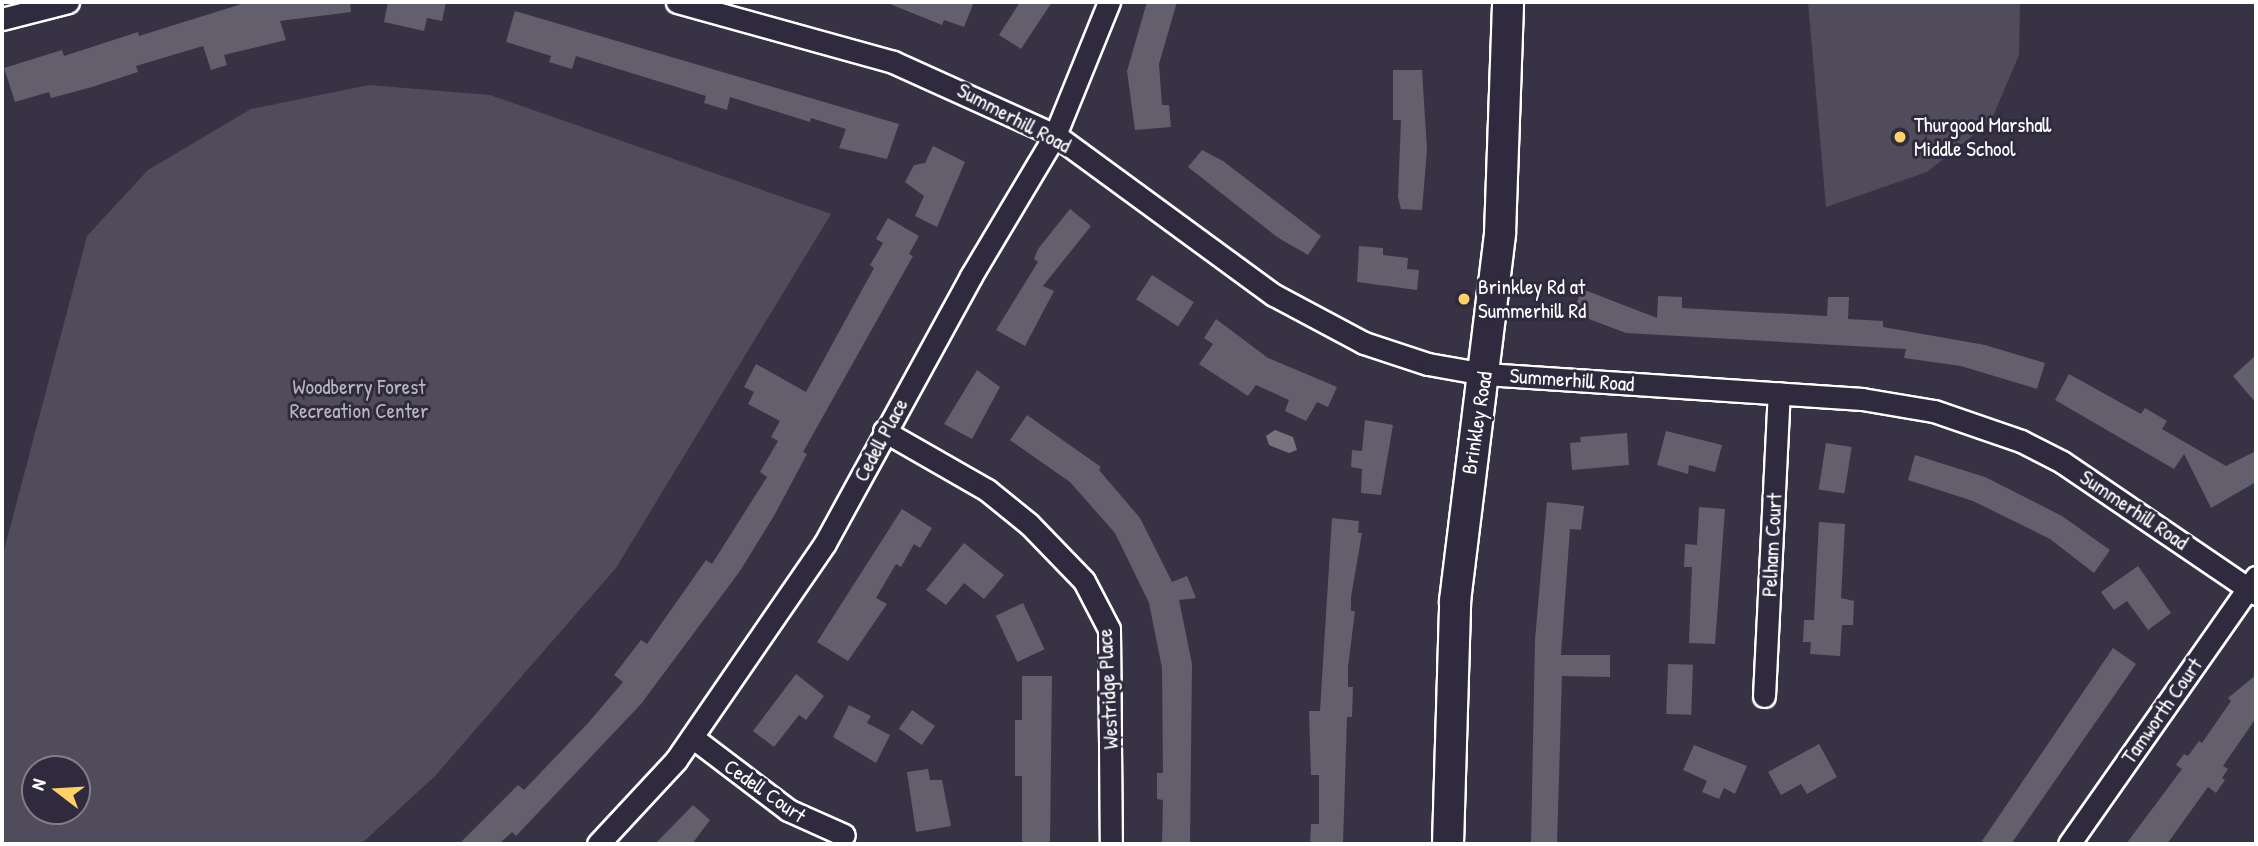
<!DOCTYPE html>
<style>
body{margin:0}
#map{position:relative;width:2258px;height:846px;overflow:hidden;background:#373345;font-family:"Patrick Hand",sans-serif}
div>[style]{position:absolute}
.green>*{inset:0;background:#514c5c}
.water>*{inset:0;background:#76737f}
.building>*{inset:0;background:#635f6d;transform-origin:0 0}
.roads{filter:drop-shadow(2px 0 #fff) drop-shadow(-2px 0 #fff) drop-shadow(0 2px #fff) drop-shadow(0 -2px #fff)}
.street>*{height:21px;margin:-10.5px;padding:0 10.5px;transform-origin:10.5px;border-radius:10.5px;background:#2f2a3d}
.secondary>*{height:30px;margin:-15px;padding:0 15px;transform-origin:15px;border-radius:15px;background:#2f2a3d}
.dots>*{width:19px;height:19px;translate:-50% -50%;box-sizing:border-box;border:4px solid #2f2a3d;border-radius:50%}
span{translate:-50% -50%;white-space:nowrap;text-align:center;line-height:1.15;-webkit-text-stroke:6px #2f2a3d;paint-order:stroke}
.street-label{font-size:21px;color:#fff}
.poi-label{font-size:21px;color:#fff}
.left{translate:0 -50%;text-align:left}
.park-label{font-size:21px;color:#b9b7be}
.frame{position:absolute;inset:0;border:4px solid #fff;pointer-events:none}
.north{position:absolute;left:21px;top:755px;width:70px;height:70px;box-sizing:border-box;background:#2f2a3d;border:2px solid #827f8b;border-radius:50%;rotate:287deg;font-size:19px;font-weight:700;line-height:28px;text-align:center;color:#fff}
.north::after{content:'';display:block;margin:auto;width:24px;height:32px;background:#ffd166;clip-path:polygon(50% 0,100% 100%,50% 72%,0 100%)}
</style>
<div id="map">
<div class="green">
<div style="clip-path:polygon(1808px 2px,2020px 2px,2019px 55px,1991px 121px,1927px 172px,1826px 207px)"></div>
<div style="clip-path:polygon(evenodd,369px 85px,490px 95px,831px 214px,616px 568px,434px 777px,361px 844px,2px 844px,2px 558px,87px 236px,148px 170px,251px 109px,369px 85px,77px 769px,77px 811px,35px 811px,35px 769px,77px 769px)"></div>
</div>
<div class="water">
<div style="clip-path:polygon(1275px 430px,1293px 437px,1297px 450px,1289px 453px,1269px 445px,1266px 436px)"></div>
</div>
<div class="building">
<div style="clip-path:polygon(248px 2px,350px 2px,351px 12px,280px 21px,286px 40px,224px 55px,227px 65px,211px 70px,203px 46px,136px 66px,138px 72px,92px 87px,51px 98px,49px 92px,15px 102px,4px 68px,62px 50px,64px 56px,138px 32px,139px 36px)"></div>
<div style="clip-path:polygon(388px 2px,446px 2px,442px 21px,427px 18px,424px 31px,384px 22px)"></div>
<div style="clip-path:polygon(885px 2px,974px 2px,964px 27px,944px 20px,942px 25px)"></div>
<div style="clip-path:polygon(1020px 2px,1052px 2px,1021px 49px,999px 35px)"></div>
<div style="clip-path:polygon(1147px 2px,1177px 2px,1159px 64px,1162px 105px,1169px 105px,1171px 127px,1135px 130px,1127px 71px)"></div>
<div style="clip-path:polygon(515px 11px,899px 124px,887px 159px,839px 148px,846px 129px,811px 118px,810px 122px,730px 97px,727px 110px,704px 103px,706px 96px,576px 56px,572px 69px,549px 62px,551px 56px,506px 42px)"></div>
<div style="clip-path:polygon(1393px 70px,1422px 70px,1427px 150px,1422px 210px,1401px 209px,1398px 197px,1401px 120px,1393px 120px)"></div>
<div style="clip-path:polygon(933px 146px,965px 162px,937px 227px,915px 216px,924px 196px,905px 182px,914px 165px,925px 163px)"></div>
<div style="clip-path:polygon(1202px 150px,1223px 161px,1321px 236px,1308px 255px,1277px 237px,1188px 167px)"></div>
<div style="clip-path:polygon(1070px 209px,1091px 226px,1043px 286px,1054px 291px,1025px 346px,996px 330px,1038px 262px,1034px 259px,1038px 249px)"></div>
<div style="clip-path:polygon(888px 218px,919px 236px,909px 254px,913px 256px,803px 452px,807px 454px,775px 514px,740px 571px,641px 704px,516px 836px,512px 832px,499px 844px,459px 844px,518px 785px,524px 790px,589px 722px,623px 682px,614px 675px,641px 640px,647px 644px,706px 560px,712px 564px,767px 477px,760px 472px,778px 441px,771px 437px,780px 421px,748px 404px,754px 392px,744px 387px,756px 364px,806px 392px,874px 268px,870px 265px,883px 243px,876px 239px)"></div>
<div style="clip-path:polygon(1359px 246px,1383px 248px,1383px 255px,1408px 258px,1407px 269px,1419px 270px,1417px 290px,1357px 282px)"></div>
<div style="left:1152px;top:275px;width:50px;height:29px;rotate:33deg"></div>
<div style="clip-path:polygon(1582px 289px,1657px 318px,1658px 296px,1682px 297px,1682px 308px,1827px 316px,1828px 297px,1849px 297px,1848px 319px,1883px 321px,1883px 327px,1985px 345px,2045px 363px,2037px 389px,1961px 366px,1904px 358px,1906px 349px,1626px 333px,1573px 313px)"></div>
<div style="clip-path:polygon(1216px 319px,1268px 358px,1337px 387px,1328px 407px,1317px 402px,1306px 421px,1285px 411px,1289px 400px,1256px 385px,1248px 396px,1199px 364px,1213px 344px,1204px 338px)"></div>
<div style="clip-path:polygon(2256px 355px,2256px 403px,2233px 376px)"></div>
<div style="clip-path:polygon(977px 370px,1000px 387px,972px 439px,944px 424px)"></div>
<div style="clip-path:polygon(2069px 374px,2141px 414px,2145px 408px,2167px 421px,2162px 429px,2226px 466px,2256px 451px,2256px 482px,2211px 508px,2184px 454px,2174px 469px,2055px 400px)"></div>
<div style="clip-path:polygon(1027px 415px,1101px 467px,1099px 470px,1140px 518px,1172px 582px,1187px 576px,1196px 598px,1179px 600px,1192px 664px,1190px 844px,1162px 844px,1163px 800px,1157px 799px,1157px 773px,1163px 773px,1162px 668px,1149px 603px,1115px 533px,1070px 482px,1010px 440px)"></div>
<div style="clip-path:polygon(1365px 420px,1393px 425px,1381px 495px,1361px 493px,1362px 469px,1351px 467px,1352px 450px,1362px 451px)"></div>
<div style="clip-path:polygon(1666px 431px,1722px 445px,1715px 472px,1689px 465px,1688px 474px,1657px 465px)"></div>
<div style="clip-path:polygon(1627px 433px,1629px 465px,1572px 470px,1570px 443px,1581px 442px,1580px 437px)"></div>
<div style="left:1826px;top:443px;width:26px;height:47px;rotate:9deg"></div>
<div style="clip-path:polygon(1915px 455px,1985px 477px,2062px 516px,2110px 550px,2094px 573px,2050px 539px,1973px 501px,1908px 480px)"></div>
<div style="clip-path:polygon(1547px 502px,1584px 506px,1581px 530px,1570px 529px,1561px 655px,1610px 655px,1610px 677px,1562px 676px,1557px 844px,1531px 844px,1535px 640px)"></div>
<div style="clip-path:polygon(1699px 507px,1725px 509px,1715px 644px,1689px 643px,1692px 567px,1684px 567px,1685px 544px,1697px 545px)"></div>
<div style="clip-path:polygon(902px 509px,932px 528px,920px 548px,914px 544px,901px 567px,896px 564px,876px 598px,887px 604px,848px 661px,817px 642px)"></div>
<div style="clip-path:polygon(1332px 518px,1359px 521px,1358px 533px,1362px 533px,1351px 597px,1351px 611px,1355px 611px,1348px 667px,1348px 687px,1353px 687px,1352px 717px,1347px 717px,1343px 844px,1310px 844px,1311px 824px,1319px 824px,1319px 775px,1311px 775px,1309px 711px,1320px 711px)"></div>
<div style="clip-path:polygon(1819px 522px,1845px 524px,1841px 598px,1854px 601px,1853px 625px,1842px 625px,1840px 656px,1810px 654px,1811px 642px,1803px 642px,1804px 620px,1814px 620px)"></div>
<div style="clip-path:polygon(964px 543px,1004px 575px,984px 599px,964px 583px,946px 605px,926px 590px)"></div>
<div style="clip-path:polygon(2138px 566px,2171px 613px,2148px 630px,2127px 601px,2114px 610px,2101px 592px)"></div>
<div style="left:1023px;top:603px;width:51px;height:30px;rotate:65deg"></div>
<div style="clip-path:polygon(2113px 648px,2136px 664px,2011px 844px,1980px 844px)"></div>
<div style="left:1668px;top:664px;width:25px;height:50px;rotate:2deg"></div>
<div style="clip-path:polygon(796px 674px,824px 696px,806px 720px,799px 715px,774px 747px,753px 731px)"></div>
<div style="clip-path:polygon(2256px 675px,2256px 718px,2223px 766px,2228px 769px,2222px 778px,2225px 780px,2216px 793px,2208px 787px,2167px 844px,2126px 844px,2182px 769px,2176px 765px,2184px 754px,2188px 756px,2199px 741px,2202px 743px,2231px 701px,2228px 698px)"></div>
<div style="clip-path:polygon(1022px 676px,1052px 676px,1050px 844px,1022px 844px,1022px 776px,1015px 776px,1015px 720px,1022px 720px)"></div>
<div style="clip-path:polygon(849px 705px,871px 716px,867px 723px,890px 735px,876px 763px,833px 737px)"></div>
<div style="left:912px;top:710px;width:28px;height:23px;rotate:35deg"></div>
<div style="clip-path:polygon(1819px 744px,1837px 777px,1807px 794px,1801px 784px,1781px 795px,1768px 772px)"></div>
<div style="clip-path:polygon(1694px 745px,1747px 766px,1735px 794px,1724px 788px,1719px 799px,1702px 792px,1707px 781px,1683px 770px)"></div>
<div style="clip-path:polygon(928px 769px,930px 780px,942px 780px,951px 826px,916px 832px,907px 772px)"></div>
<div style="clip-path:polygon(693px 805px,710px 820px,692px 844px,655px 844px)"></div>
</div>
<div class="roads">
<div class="street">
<div style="left:677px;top:2px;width:224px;rotate:15.5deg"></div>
<div style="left:893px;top:62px;width:178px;rotate:24.3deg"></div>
<div style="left:1055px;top:135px;width:271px;rotate:36.2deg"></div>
<div style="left:1274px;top:295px;width:102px;rotate:28.1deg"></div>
<div style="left:1364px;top:343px;width:67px;rotate:18.2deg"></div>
<div style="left:1428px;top:364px;width:58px;rotate:10deg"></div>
<div style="left:1485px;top:374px;width:378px;rotate:3.8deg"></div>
<div style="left:1862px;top:399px;width:73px;rotate:9.5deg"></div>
<div style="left:1934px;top:411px;width:92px;rotate:19deg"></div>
<div style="left:2021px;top:441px;width:46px;rotate:27.1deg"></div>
<div style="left:2062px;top:462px;width:235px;rotate:34.2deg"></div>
<div style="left:2px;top:19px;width:68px;rotate:-14.4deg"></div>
<div style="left:884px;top:431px;width:119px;rotate:29.8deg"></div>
<div style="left:987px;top:490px;width:54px;rotate:39deg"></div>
<div style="left:1029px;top:524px;width:79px;rotate:46deg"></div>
<div style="left:1084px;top:581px;width:54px;rotate:62.5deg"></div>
<div style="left:1109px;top:629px;width:215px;rotate:89.5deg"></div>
<div style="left:1764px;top:696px;width:303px;rotate:-87.2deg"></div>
<div style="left:692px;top:737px;width:121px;rotate:37.2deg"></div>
<div style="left:788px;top:810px;width:61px;rotate:24.1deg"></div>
<div style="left:598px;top:844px;width:115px;rotate:-47.1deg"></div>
<div style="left:676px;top:760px;width:263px;rotate:-55.5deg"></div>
<div style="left:825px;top:543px;width:304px;rotate:-61.3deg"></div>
<div style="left:971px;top:276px;width:164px;rotate:-59.2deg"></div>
<div style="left:1055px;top:135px;width:144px;rotate:-67.9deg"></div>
<div style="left:2069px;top:844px;width:326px;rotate:-55deg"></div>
</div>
<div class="secondary">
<div style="left:1448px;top:844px;width:243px;rotate:-88.3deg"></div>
<div style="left:1455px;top:601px;width:370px;rotate:-83deg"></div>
<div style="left:1500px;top:234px;width:232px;rotate:-88deg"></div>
</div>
</div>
<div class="dots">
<div style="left:1900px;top:137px;background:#ffd166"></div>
<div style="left:1464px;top:299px;background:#ffd166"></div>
</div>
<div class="street-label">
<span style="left:1014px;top:118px;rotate:28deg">Summerhill Road</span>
<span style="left:1572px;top:380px;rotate:4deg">Summerhill Road</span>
<span style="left:1477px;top:423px;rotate:-81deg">Brinkley Road</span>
<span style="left:881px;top:440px;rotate:-62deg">Cedell Place</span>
<span style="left:2134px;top:510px;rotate:34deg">Summerhill Road</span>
<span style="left:1772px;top:545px;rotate:-87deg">Pelham Court</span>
<span style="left:1108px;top:689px;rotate:-93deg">Westridge Place</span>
<span style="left:2162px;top:711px;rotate:-55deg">Tamworth Court</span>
<span style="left:765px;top:791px;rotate:35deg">Cedell Court</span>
</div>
<div class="poi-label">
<span class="left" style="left:1914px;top:137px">Thurgood Marshall<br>Middle School</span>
<span class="left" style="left:1478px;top:299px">Brinkley Rd at<br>Summerhill Rd</span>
</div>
<div class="park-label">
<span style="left:359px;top:399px">Woodberry Forest<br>Recreation Center</span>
</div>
<div class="frame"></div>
<div class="north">N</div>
</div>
